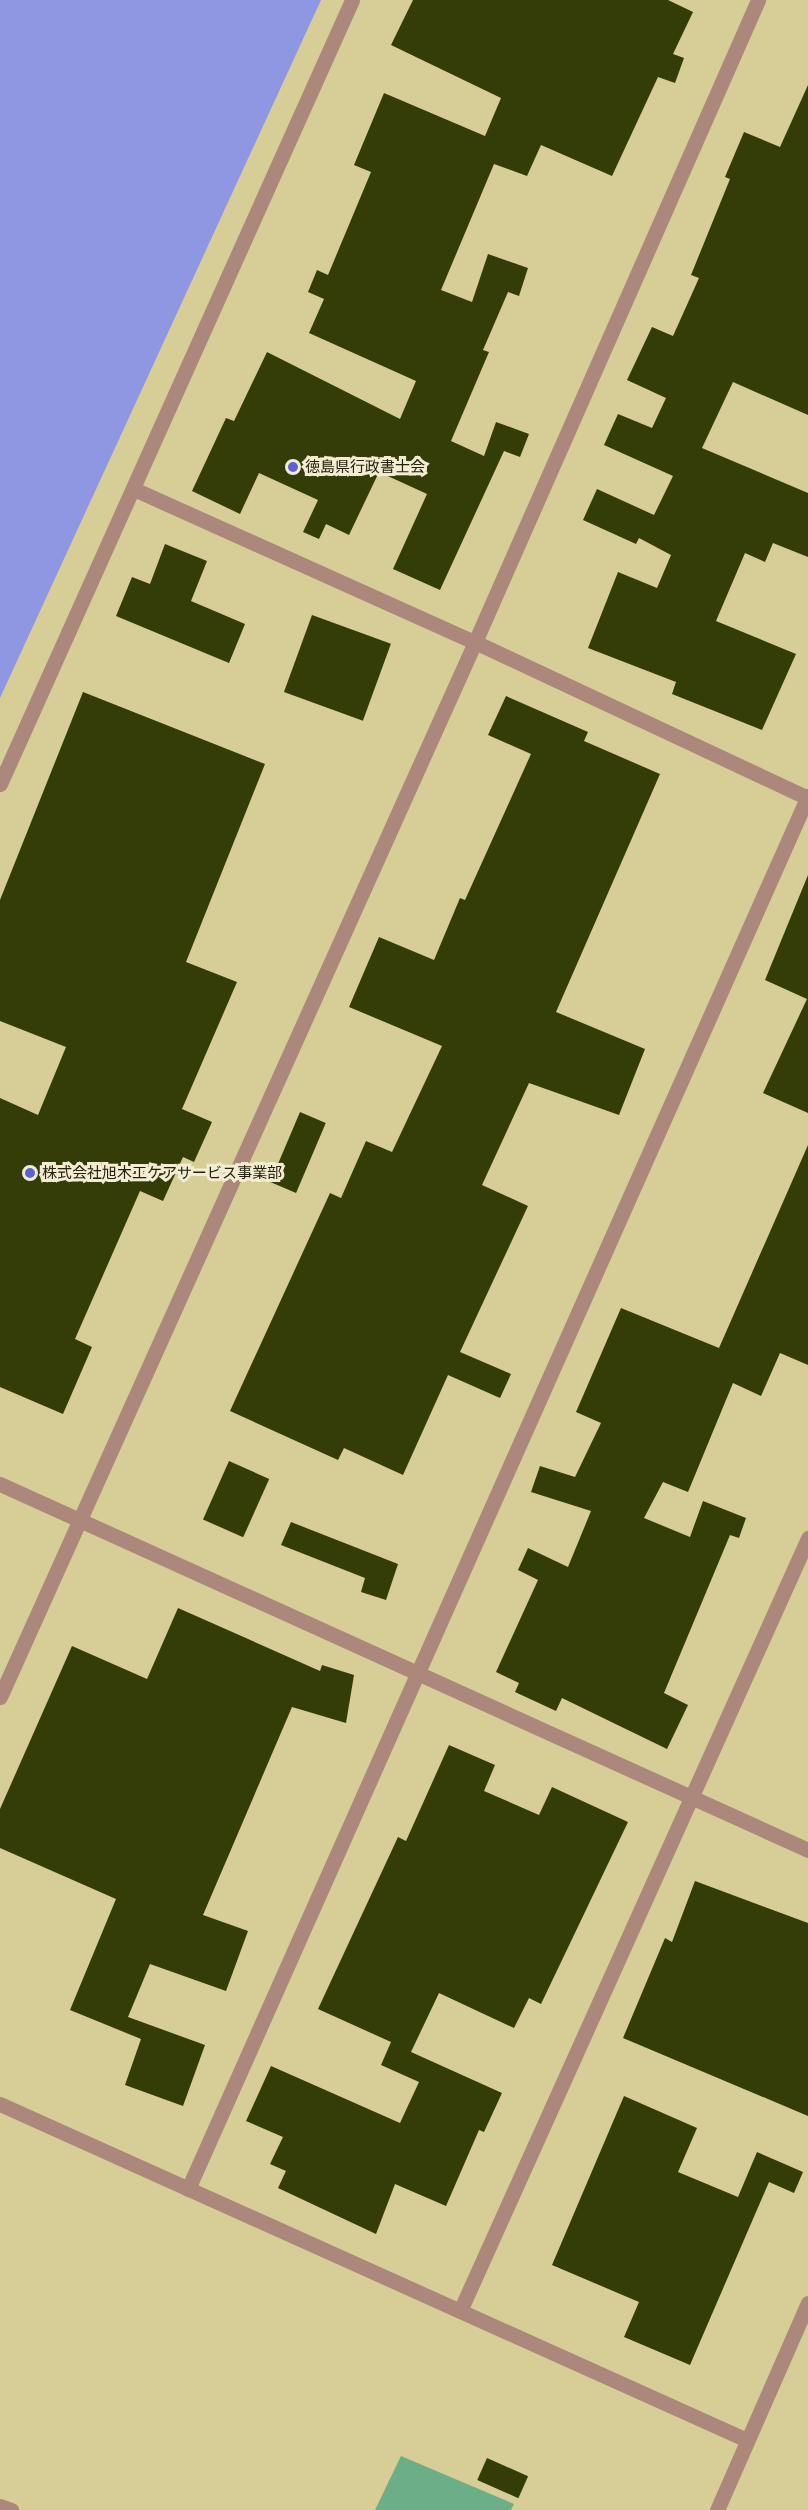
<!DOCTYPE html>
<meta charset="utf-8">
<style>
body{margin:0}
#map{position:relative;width:808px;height:2510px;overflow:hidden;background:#d7cd96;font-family:"Noto Serif","Noto Sans JP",serif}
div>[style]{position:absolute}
.green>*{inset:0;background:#6bae88}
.water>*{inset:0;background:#8f97e2}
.building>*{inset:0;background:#343d08;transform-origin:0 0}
.minor>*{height:15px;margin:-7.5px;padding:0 7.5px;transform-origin:7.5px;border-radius:7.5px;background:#ac877b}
.tertiary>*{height:15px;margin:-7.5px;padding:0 7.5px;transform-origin:7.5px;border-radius:7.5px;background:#ac877b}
.dots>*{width:16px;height:16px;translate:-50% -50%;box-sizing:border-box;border:3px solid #f2edd2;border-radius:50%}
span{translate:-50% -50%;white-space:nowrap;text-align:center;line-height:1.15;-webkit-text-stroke:6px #f2edd2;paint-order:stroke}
.poi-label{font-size:15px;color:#24200a}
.left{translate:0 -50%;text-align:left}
</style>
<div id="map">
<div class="green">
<div style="clip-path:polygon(401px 2456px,514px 2504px,511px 2510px,375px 2510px)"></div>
</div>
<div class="water">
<div style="clip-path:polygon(0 0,321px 0,0 698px)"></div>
</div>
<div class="building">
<div style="clip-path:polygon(413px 0,668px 0,693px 12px,673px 54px,684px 58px,675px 83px,658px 77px,612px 176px,541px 145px,527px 176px,494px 164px,441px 290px,472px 302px,488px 254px,528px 268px,519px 296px,508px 292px,483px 350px,489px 352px,451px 441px,484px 456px,496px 422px,529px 434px,520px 457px,504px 451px,440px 590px,393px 569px,427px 494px,379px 472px,349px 535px,326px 524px,319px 539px,303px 532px,318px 500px,259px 473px,240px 514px,192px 491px,226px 418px,234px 421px,267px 352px,400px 419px,416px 381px,309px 333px,324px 299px,308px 292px,317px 270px,328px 275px,371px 172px,354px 165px,384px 93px,485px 136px,501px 98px,391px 45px)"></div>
<div style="clip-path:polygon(808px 85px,808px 415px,733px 382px,702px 448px,808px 493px,808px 557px,773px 543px,765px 562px,745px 553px,716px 621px,796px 654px,762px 730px,672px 694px,676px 682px,588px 648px,618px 572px,657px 588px,671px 555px,639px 538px,636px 544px,583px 520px,597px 489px,654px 515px,673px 476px,604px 445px,618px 414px,652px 428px,666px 398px,627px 380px,652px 327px,673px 336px,699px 278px,691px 275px,730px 179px,725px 177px,744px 132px,780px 147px)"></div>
<div style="clip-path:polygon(165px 544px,207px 561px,191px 601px,245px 624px,229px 663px,116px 616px,132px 577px,150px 584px)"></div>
<div style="left:312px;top:615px;width:84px;height:82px;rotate:20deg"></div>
<div style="clip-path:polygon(83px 692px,265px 764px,186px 962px,237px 982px,182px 1109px,212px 1122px,194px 1162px,183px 1157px,163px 1201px,140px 1191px,75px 1339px,92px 1347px,63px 1414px,0 1387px,0 1098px,38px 1115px,66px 1047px,0 1021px,0 900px)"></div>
<div style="clip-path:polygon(506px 696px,588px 732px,584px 741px,660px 774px,556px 1012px,645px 1049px,619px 1115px,529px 1083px,482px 1185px,528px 1206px,460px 1352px,511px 1374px,500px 1398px,448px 1375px,403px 1475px,344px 1448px,338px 1460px,230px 1411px,330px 1193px,341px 1198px,366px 1141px,392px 1152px,442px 1046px,349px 1007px,379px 937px,434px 960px,460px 898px,465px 900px,531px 754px,488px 735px)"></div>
<div style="clip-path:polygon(808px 875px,808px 1113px,763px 1093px,807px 999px,765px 980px)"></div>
<div style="left:300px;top:1112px;width:28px;height:76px;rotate:23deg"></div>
<div style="clip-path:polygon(808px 1145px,808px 1365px,780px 1353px,761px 1396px,733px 1383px,688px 1492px,663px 1482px,644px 1518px,690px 1537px,703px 1501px,746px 1518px,739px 1538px,730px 1535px,664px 1693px,688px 1705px,667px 1749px,562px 1698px,556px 1711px,515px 1692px,519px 1683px,496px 1672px,538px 1580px,518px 1570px,528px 1548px,568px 1567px,591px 1511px,531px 1492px,540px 1466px,575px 1477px,601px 1423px,576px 1412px,621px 1308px,719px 1348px)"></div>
<div style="left:229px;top:1461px;width:44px;height:64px;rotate:24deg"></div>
<div style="clip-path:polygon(291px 1522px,398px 1564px,386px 1600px,361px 1592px,365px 1578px,281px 1545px)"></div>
<div style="clip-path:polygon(178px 1608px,320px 1671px,322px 1665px,354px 1675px,346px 1723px,292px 1707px,203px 1915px,248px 1931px,226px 1991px,150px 1964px,128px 2017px,205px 2045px,183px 2106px,125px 2085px,141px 2039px,70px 2010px,116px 1899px,0 1848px,0 1809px,72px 1646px,147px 1679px)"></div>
<div style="clip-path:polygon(449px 1745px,495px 1765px,484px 1791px,539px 1815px,552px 1787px,628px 1822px,541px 2004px,529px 1998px,514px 2028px,439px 1993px,411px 2052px,502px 2093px,484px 2132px,479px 2130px,446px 2206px,395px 2184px,376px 2234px,278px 2188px,286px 2171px,270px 2164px,283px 2137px,246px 2121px,271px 2066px,400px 2123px,419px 2082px,381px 2065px,391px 2042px,318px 2009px,398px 1837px,406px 1841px)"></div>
<div style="clip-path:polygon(695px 1881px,808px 1923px,808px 2116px,623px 2038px,665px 1938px,672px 1942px)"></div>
<div style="clip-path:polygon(624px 2096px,697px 2128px,678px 2172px,738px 2197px,757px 2152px,803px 2172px,794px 2193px,769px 2182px,690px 2365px,624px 2337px,639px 2302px,552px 2265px)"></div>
<div style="left:487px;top:2458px;width:45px;height:24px;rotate:24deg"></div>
</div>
<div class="minor">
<div style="left:0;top:1484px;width:887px;rotate:24.37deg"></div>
<div style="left:0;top:1697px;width:1157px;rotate:-65.76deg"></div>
<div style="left:475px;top:642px;width:702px;rotate:-66.21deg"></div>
<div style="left:0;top:2104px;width:819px;rotate:24.22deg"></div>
</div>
<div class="tertiary">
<div style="left:136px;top:490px;width:372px;rotate:24.2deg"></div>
<div style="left:475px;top:642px;width:368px;rotate:25.1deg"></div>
<div style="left:0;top:784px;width:859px;rotate:-65.82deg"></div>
<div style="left:188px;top:2189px;width:1525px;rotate:-66.01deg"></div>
<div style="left:460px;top:2311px;width:848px;rotate:-65.76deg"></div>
<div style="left:0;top:2506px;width:12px;rotate:20deg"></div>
<div style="left:717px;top:2510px;width:226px;rotate:-66.3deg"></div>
</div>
<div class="dots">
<div style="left:293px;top:467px;background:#5f60d8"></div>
<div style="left:30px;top:1173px;background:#5f60d8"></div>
</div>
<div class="poi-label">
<span class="left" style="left:305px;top:467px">徳島県行政書士会</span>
<span class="left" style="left:42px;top:1173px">株式会社旭木工ケアサービス事業部</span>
</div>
</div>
